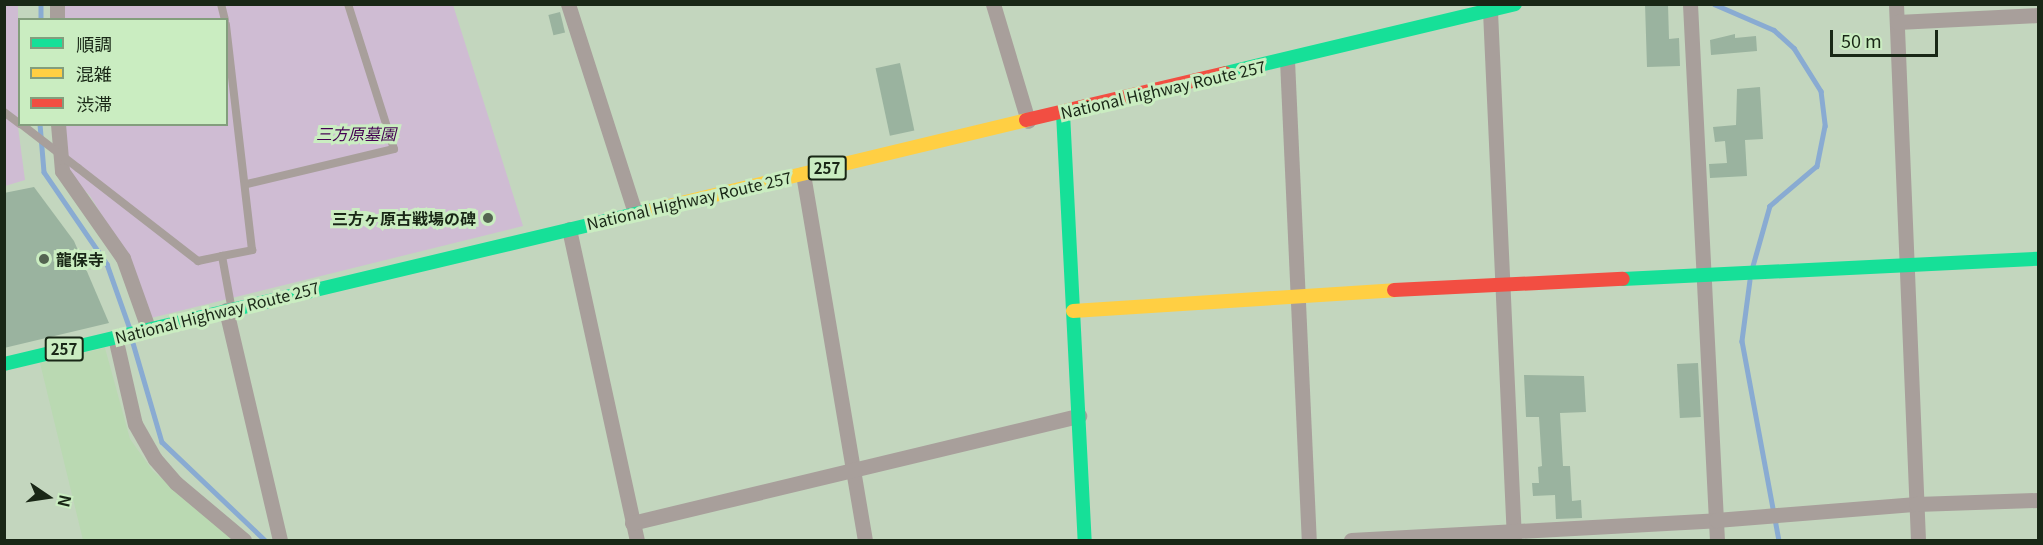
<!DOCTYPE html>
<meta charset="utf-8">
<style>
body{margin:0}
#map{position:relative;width:2043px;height:545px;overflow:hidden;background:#c3d6be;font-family:Georgia,"Noto Sans JP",serif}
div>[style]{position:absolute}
.built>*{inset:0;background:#bad9b2}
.green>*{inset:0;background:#cfbcd3}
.stream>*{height:4.5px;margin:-2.25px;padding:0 2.25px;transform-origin:2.25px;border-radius:2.25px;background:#89abd2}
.building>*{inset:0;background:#9ab39f;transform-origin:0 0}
.lane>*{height:8px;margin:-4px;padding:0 4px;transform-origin:4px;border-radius:4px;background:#a89f9b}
.street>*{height:15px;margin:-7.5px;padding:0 7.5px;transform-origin:7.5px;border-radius:7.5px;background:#a89f9b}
.fast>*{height:14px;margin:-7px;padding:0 7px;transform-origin:7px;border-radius:7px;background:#16e098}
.slow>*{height:14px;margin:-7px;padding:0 7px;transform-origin:7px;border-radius:7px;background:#ffcf43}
.jam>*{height:14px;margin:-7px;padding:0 7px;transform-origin:7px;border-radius:7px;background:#f24e42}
.lane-bridge>*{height:8px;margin:-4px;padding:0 4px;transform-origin:4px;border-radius:4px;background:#a89f9b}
.dots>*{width:16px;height:16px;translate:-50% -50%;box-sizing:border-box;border:3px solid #caedc1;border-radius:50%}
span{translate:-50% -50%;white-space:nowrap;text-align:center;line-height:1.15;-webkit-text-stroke:6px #caedc1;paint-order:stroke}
.shield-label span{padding:2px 4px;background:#caedc1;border:2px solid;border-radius:4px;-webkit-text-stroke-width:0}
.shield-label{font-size:15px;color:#192716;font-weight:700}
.street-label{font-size:16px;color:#192716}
.park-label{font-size:16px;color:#440052;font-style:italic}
.poi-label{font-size:16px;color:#192716;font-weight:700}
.right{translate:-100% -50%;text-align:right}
.left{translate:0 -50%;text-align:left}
.frame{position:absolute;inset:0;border:6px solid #192716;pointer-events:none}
.legend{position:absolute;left:18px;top:18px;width:210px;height:108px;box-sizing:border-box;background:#caedc1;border:2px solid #839e7d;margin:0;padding:8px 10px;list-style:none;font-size:18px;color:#192716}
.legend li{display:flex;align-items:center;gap:12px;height:30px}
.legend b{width:30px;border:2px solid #839e7d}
.north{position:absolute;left:18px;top:467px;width:60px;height:60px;-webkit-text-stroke:4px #caedc1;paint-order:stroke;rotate:103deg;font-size:16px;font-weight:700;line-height:24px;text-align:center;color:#192716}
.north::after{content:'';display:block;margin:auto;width:21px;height:27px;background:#192716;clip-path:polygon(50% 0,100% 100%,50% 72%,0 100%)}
.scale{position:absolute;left:1830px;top:30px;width:108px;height:27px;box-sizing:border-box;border:3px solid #192716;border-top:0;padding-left:8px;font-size:18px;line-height:21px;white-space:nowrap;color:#192716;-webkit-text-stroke:4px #caedc1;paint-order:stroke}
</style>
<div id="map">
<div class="built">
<div style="clip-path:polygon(105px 348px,130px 439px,153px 471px,235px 540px,83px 540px,40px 363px)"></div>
</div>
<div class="green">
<div style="clip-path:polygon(5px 5px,18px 5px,18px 127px,25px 180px,5px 186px)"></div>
<div style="clip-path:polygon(56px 5px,453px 5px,523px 226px,147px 319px,108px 225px,90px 196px,64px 169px,55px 125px,226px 124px,226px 20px,56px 19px)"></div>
</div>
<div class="stream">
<div style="left:41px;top:4px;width:16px;rotate:90deg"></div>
<div style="left:1714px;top:4px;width:65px;rotate:23.4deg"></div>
<div style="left:1774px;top:30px;width:27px;rotate:42deg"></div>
<div style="left:1794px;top:48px;width:51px;rotate:57.9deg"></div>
<div style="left:1821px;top:91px;width:35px;rotate:83deg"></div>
<div style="left:1825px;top:126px;width:41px;rotate:101.3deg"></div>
<div style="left:1817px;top:166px;width:62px;rotate:139.6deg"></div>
<div style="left:1770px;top:206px;width:62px;rotate:105.8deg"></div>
<div style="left:40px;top:124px;width:48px;rotate:85.2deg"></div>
<div style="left:44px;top:172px;width:112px;rotate:55.6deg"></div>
<div style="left:107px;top:264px;width:66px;rotate:70.5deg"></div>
<div style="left:1750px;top:280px;width:62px;rotate:97.5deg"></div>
<div style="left:1742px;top:341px;width:202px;rotate:79.5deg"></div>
<div style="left:133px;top:343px;width:103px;rotate:73.7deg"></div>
<div style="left:162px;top:442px;width:142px;rotate:43.6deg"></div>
</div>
<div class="building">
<div style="clip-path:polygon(1645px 4px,1668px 4px,1669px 39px,1679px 38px,1680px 66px,1647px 67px)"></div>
<div style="left:560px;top:12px;width:21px;height:12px;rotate:76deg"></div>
<div style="clip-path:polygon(1735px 34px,1735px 38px,1756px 36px,1757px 51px,1711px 55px,1710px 40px)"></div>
<div style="left:900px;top:63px;width:69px;height:25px;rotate:78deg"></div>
<div style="clip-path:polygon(1760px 87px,1763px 139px,1745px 140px,1747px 176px,1710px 178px,1709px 164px,1727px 163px,1725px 141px,1715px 142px,1713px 127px,1736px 125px,1737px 89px)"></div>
<div style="clip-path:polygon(34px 187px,74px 241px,109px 323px,4px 348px,4px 193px)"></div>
<div style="left:1698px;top:363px;width:54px;height:21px;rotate:87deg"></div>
<div style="clip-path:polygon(1524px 375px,1584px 376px,1586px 412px,1560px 413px,1563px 466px,1570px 466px,1572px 501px,1581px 500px,1582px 518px,1556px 519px,1555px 495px,1533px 496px,1532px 483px,1539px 483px,1538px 467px,1542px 466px,1539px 417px,1526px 417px)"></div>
</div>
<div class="lane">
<div style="left:221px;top:4px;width:16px;rotate:76deg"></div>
<div style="left:4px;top:112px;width:20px;rotate:37deg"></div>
<div style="left:78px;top:168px;width:152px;rotate:37.8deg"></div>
<div style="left:198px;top:261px;width:25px;rotate:-12deg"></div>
<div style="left:222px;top:256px;width:50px;rotate:79.6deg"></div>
<div style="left:247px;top:184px;width:151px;rotate:-13.4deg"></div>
<div style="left:394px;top:149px;width:152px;rotate:-107.6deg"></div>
<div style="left:222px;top:256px;width:31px;rotate:-11deg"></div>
<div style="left:252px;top:250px;width:227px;rotate:-96.6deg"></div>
</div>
<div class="street">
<div style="left:57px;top:4px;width:16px;rotate:90deg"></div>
<div style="left:568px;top:4px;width:219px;rotate:72.2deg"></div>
<div style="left:993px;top:4px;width:122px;rotate:73.3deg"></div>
<div style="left:1690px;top:4px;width:537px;rotate:87.12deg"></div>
<div style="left:1896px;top:4px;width:536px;rotate:87.65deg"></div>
<div style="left:1490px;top:11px;width:530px;rotate:87.4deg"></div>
<div style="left:1897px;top:22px;width:141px;rotate:-2.8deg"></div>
<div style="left:1287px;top:60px;width:481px;rotate:87.4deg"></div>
<div style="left:58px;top:124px;width:47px;rotate:85.1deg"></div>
<div style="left:62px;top:171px;width:106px;rotate:55deg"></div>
<div style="left:123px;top:258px;width:74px;rotate:70.3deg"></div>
<div style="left:803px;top:174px;width:371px;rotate:80.4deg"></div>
<div style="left:569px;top:229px;width:318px;rotate:77.7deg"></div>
<div style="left:226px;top:310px;width:236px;rotate:76.8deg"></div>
<div style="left:115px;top:337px;width:89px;rotate:77.1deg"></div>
<div style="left:135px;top:424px;width:40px;rotate:60.3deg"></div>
<div style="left:155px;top:459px;width:32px;rotate:49deg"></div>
<div style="left:176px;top:483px;width:89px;rotate:40deg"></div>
<div style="left:632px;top:523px;width:460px;rotate:-13.5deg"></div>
<div style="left:1351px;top:540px;width:366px;rotate:-3.1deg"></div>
<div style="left:1716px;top:520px;width:201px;rotate:-4.6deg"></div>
<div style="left:1916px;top:504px;width:122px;rotate:-1.9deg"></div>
</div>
<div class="fast">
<div style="left:1226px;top:73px;width:297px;rotate:-13.4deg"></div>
<div style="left:1063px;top:113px;width:428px;rotate:87.1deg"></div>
<div style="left:1623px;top:279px;width:415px;rotate:-2.8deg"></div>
<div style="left:4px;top:364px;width:666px;rotate:-13.37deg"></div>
</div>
<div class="slow">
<div style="left:652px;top:210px;width:385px;rotate:-13.5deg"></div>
<div style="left:1073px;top:311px;width:322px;rotate:-3.7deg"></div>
</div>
<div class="jam">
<div style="left:1026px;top:120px;width:205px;rotate:-13.2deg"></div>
<div style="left:1394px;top:290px;width:229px;rotate:-2.8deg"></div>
</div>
<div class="lane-bridge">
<div style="left:21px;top:124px;width:72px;rotate:37.7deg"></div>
</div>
<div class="dots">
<div style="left:488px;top:218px;background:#546451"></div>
<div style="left:44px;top:259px;background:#546451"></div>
</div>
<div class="shield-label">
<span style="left:827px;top:168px">257</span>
<span style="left:64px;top:349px">257</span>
</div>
<div class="street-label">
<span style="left:1163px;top:89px;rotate:-13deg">National Highway Route 257</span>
<span style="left:689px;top:200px;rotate:-13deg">National Highway Route 257</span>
<span style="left:217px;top:312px;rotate:-14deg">National Highway Route 257</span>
</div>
<div class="park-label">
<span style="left:356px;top:133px">三方原墓園</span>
</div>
<div class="poi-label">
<span class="right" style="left:476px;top:218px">三方ヶ原古戦場の碑</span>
<span class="left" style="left:56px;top:259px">龍保寺</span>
</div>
<div class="frame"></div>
<ul class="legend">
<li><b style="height:8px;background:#16e098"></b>順調</li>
<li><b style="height:8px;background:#ffcf43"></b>混雑</li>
<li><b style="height:8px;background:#f24e42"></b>渋滞</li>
</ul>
<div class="north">N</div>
<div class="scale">50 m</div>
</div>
